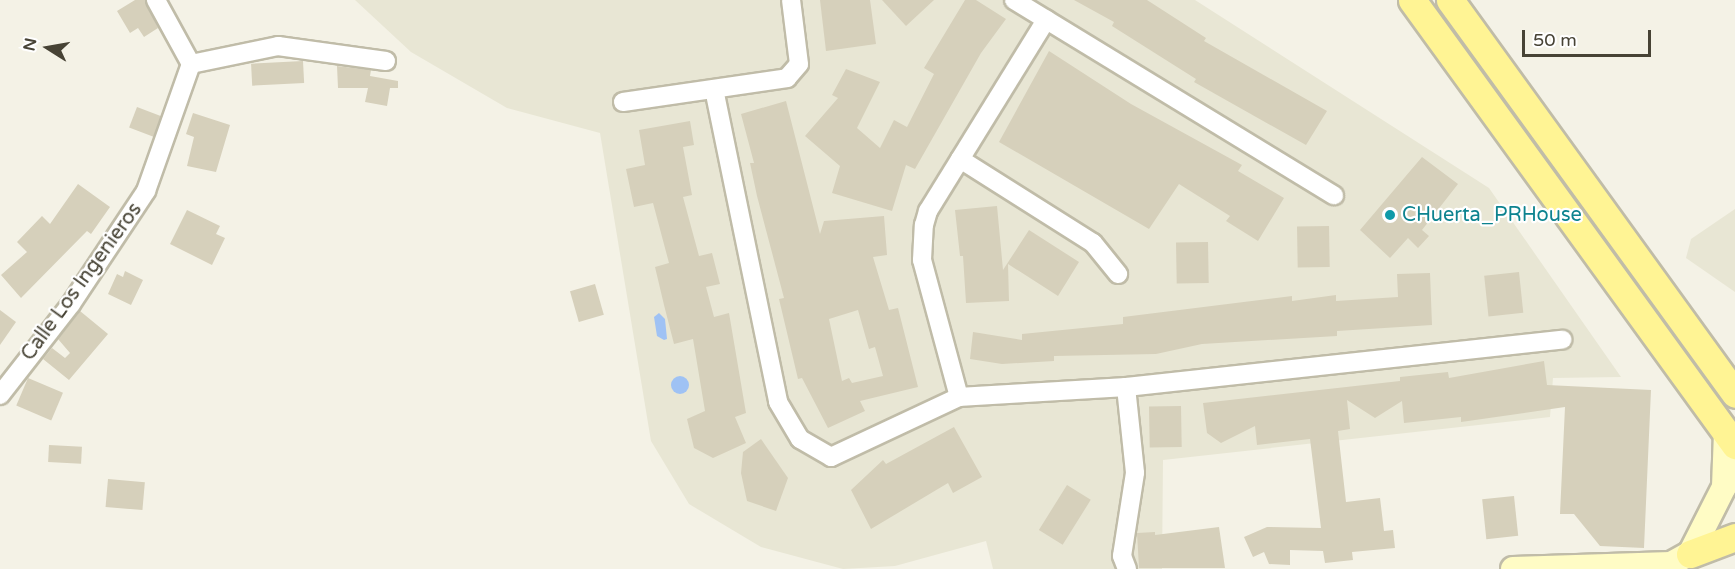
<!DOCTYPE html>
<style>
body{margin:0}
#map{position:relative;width:1735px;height:569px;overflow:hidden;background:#f4f2e6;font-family:"Varela Round",sans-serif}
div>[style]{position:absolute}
.residential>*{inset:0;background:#e8e6d4}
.water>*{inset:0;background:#9fc2f4}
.round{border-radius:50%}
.building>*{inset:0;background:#d6d0bb;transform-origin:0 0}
.roads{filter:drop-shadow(2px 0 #c0bca8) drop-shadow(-2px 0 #c0bca8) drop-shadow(0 2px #c0bca8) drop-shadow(0 -2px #c0bca8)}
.street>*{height:18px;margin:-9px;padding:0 9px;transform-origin:9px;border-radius:9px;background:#fff}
.secondary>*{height:24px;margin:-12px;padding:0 12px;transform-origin:12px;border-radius:12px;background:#fffcc5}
.primary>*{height:27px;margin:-13.5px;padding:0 13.5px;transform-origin:13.5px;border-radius:13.5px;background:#fff494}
.dots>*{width:16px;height:16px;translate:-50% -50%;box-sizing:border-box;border:3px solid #fff;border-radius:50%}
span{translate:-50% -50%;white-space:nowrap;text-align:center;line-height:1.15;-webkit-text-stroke:4.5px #fff;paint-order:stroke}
.culture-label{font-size:20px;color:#0d838f}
.left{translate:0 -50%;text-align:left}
.street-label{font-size:20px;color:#474335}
.north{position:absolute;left:18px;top:18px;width:60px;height:60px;-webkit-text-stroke:4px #fff;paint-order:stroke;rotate:281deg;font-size:16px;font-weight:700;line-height:24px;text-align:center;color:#474335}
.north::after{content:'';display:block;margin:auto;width:21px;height:27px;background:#474335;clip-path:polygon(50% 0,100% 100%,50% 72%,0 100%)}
.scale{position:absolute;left:1522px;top:30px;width:129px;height:27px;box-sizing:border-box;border:3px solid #474335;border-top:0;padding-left:8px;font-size:18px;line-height:21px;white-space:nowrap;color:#474335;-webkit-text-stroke:4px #fff;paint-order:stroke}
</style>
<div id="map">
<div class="residential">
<div style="clip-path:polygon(355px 0,1195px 0,1489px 188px,1621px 377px,1553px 378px,1550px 417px,1163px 460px,1162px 569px,993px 569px,986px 541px,895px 566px,843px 569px,761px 547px,689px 504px,651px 441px,600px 133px,507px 108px,411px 52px)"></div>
<div style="clip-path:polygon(1735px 209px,1735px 292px,1686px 258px,1691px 239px)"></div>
</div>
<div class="water">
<div style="clip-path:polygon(659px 313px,665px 319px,667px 339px,664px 340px,657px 336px,654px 317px)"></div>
<div class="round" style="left:671px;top:376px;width:18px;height:18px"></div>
</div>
<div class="building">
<div style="clip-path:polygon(135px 0,145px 0,158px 28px,144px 37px,138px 28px,130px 33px,117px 11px)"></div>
<div style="clip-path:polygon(820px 0,870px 0,876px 44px,826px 51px)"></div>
<div style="clip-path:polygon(882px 0,934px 0,906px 26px)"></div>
<div style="clip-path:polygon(965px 0,976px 0,1006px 19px,981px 53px,915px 169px,906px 165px,892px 211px,832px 193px,840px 166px,805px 136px,838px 98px,832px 95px,846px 69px,880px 82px,857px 128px,880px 148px,894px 120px,907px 127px,934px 74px,924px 68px)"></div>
<div style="clip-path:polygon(1074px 0,1147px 0,1206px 38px,1204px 41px,1327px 111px,1306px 145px,1194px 82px,1196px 79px,1112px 26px,1114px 22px)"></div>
<div style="clip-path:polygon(1049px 51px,1131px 104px,1242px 165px,1238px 171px,1284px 198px,1258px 241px,1226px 221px,1230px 216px,1179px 184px,1149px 229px,999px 142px)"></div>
<div style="left:303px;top:61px;width:22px;height:52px;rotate:87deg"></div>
<div style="clip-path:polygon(337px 66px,371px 70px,370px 76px,398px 81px,398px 88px,390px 88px,387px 106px,365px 102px,368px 88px,338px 88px)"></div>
<div style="clip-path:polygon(evenodd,786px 101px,820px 234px,824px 221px,884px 216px,887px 255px,873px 257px,889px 310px,898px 308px,918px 387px,860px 401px,865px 411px,828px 428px,802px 378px,798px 379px,779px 299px,784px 298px,757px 196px,750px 163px,754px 163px,741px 114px,786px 101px,858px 310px,869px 349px,875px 347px,883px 376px,852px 383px,849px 378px,842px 381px,829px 319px,858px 310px)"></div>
<div style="left:137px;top:107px;width:26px;height:22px;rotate:21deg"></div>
<div style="clip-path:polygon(193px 113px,230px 125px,216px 172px,187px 166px,194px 137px,186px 134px)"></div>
<div style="clip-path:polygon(690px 121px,694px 145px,683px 147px,692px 195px,683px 197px,699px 256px,712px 253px,720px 284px,706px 287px,714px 317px,729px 313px,746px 413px,735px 417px,746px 443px,713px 458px,694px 448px,687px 419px,705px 411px,693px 339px,674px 344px,664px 305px,655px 267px,669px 263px,653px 203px,634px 207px,626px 169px,645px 165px,639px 130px)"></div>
<div style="clip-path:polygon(1422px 157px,1458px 184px,1422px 230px,1429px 236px,1418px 248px,1408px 238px,1390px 258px,1360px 230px)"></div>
<div style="clip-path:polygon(78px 184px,110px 207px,91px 234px,87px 231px,21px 298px,1px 275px,27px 252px,17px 242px,42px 216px,50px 224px)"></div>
<div style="clip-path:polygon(997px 206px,1003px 270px,1029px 230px,1079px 262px,1058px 296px,1008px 264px,1009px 301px,966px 303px,963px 256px,960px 256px,955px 210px)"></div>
<div style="clip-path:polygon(187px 210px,220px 226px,216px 234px,225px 238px,212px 265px,170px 244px)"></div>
<div style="left:1329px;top:226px;width:41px;height:32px;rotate:89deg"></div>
<div style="left:1208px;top:242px;width:41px;height:32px;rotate:89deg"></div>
<div style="clip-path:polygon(125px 271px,143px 280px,131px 305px,108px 294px,117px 274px,123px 277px)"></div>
<div style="left:1519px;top:272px;width:41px;height:35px;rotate:84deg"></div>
<div style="clip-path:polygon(1430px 273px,1432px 325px,1337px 331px,1337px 336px,1202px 344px,1156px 354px,1054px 356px,1054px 361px,1002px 364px,970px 359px,973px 332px,1022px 340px,1022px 334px,1123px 324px,1123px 317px,1292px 296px,1292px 301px,1336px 295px,1336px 301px,1398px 297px,1397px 274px)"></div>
<div style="left:595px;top:284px;width:32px;height:26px;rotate:74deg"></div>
<div style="clip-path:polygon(0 310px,16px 322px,0 345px)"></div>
<div style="clip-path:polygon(80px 311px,108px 334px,69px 380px,43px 359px,52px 348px,65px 358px,70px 353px,58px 339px)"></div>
<div style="clip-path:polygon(1544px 361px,1547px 385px,1651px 390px,1644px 548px,1600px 546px,1574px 514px,1560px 514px,1565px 407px,1461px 422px,1461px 417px,1404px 423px,1402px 401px,1375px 418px,1347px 400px,1350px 429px,1338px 431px,1346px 502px,1380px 498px,1384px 531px,1393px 530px,1395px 548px,1352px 552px,1353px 560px,1325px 563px,1323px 551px,1290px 550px,1290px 565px,1269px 564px,1264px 552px,1253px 557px,1244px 537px,1267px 527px,1321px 528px,1310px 439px,1257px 445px,1255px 426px,1221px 443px,1207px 433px,1203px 403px,1400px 381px,1400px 377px,1448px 372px,1449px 378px)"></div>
<div style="left:28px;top:378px;width:38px;height:30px;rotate:23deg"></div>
<div style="left:1181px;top:406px;width:41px;height:32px;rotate:89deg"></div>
<div style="clip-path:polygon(954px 427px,982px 477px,953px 493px,948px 483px,871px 529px,851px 490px,883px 460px,886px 464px)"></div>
<div style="clip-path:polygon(761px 439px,788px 478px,776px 511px,747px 501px,741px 473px,743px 452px)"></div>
<div style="left:49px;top:445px;width:33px;height:17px;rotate:3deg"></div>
<div style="left:108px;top:479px;width:37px;height:28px;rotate:5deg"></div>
<div style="left:1067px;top:485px;width:28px;height:53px;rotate:32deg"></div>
<div style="left:1514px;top:496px;width:40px;height:32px;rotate:84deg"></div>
<div style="clip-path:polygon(1219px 527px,1225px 568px,1139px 568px,1137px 533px,1155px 532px,1155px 535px)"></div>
</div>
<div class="roads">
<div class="street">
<div style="left:1014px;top:0;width:375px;rotate:31.4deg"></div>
<div style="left:191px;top:64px;width:89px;rotate:-11.7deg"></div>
<div style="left:278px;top:46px;width:109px;rotate:7.9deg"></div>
<div style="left:714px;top:89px;width:319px;rotate:78.4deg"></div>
<div style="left:778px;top:402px;width:43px;rotate:59.3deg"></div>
<div style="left:800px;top:439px;width:36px;rotate:30deg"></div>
<div style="left:831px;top:457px;width:141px;rotate:-25.1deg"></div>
<div style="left:959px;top:397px;width:167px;rotate:-3.4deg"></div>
<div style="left:1126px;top:387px;width:439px;rotate:-6.2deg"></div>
<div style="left:623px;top:102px;width:166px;rotate:-8.3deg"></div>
<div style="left:787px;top:78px;width:18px;rotate:-49deg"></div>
<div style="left:799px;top:64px;width:64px;rotate:-97.1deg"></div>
<div style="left:960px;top:159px;width:157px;rotate:32.3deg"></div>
<div style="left:1093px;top:243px;width:40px;rotate:51deg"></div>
<div style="left:1126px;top:387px;width:86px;rotate:84deg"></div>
<div style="left:1135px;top:473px;width:84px;rotate:98.9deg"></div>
<div style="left:1122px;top:556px;width:14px;rotate:69deg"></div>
<div style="left:0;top:395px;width:115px;rotate:-52deg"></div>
<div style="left:71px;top:304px;width:136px;rotate:-56.4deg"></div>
<div style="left:146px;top:191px;width:135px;rotate:-70.5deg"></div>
<div style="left:191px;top:64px;width:73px;rotate:-118.7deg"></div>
<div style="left:959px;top:397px;width:142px;rotate:-105.1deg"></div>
<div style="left:922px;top:260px;width:35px;rotate:-87deg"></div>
<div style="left:924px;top:225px;width:15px;rotate:-74deg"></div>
<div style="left:928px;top:211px;width:225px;rotate:-58.3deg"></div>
</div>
<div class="secondary">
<div style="left:1690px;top:554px;width:75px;rotate:-63.1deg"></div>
<div style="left:1724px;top:487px;width:54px;rotate:-87.9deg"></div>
<div style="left:1513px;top:569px;width:158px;rotate:-1.8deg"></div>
<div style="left:1671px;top:564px;width:41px;rotate:-29.1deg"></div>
</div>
<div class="primary">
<div style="left:1412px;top:0;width:550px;rotate:54.03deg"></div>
<div style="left:1450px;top:0;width:486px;rotate:54.1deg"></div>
<div style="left:1690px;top:554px;width:48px;rotate:-20.7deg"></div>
</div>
</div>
<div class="dots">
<div style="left:1390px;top:215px;background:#0f9aa8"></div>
</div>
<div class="culture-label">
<span class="left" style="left:1402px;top:215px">CHuerta_PRHouse</span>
</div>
<div class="street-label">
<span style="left:82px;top:282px;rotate:-54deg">Calle Los Ingenieros</span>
</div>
<div class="north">N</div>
<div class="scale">50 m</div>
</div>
